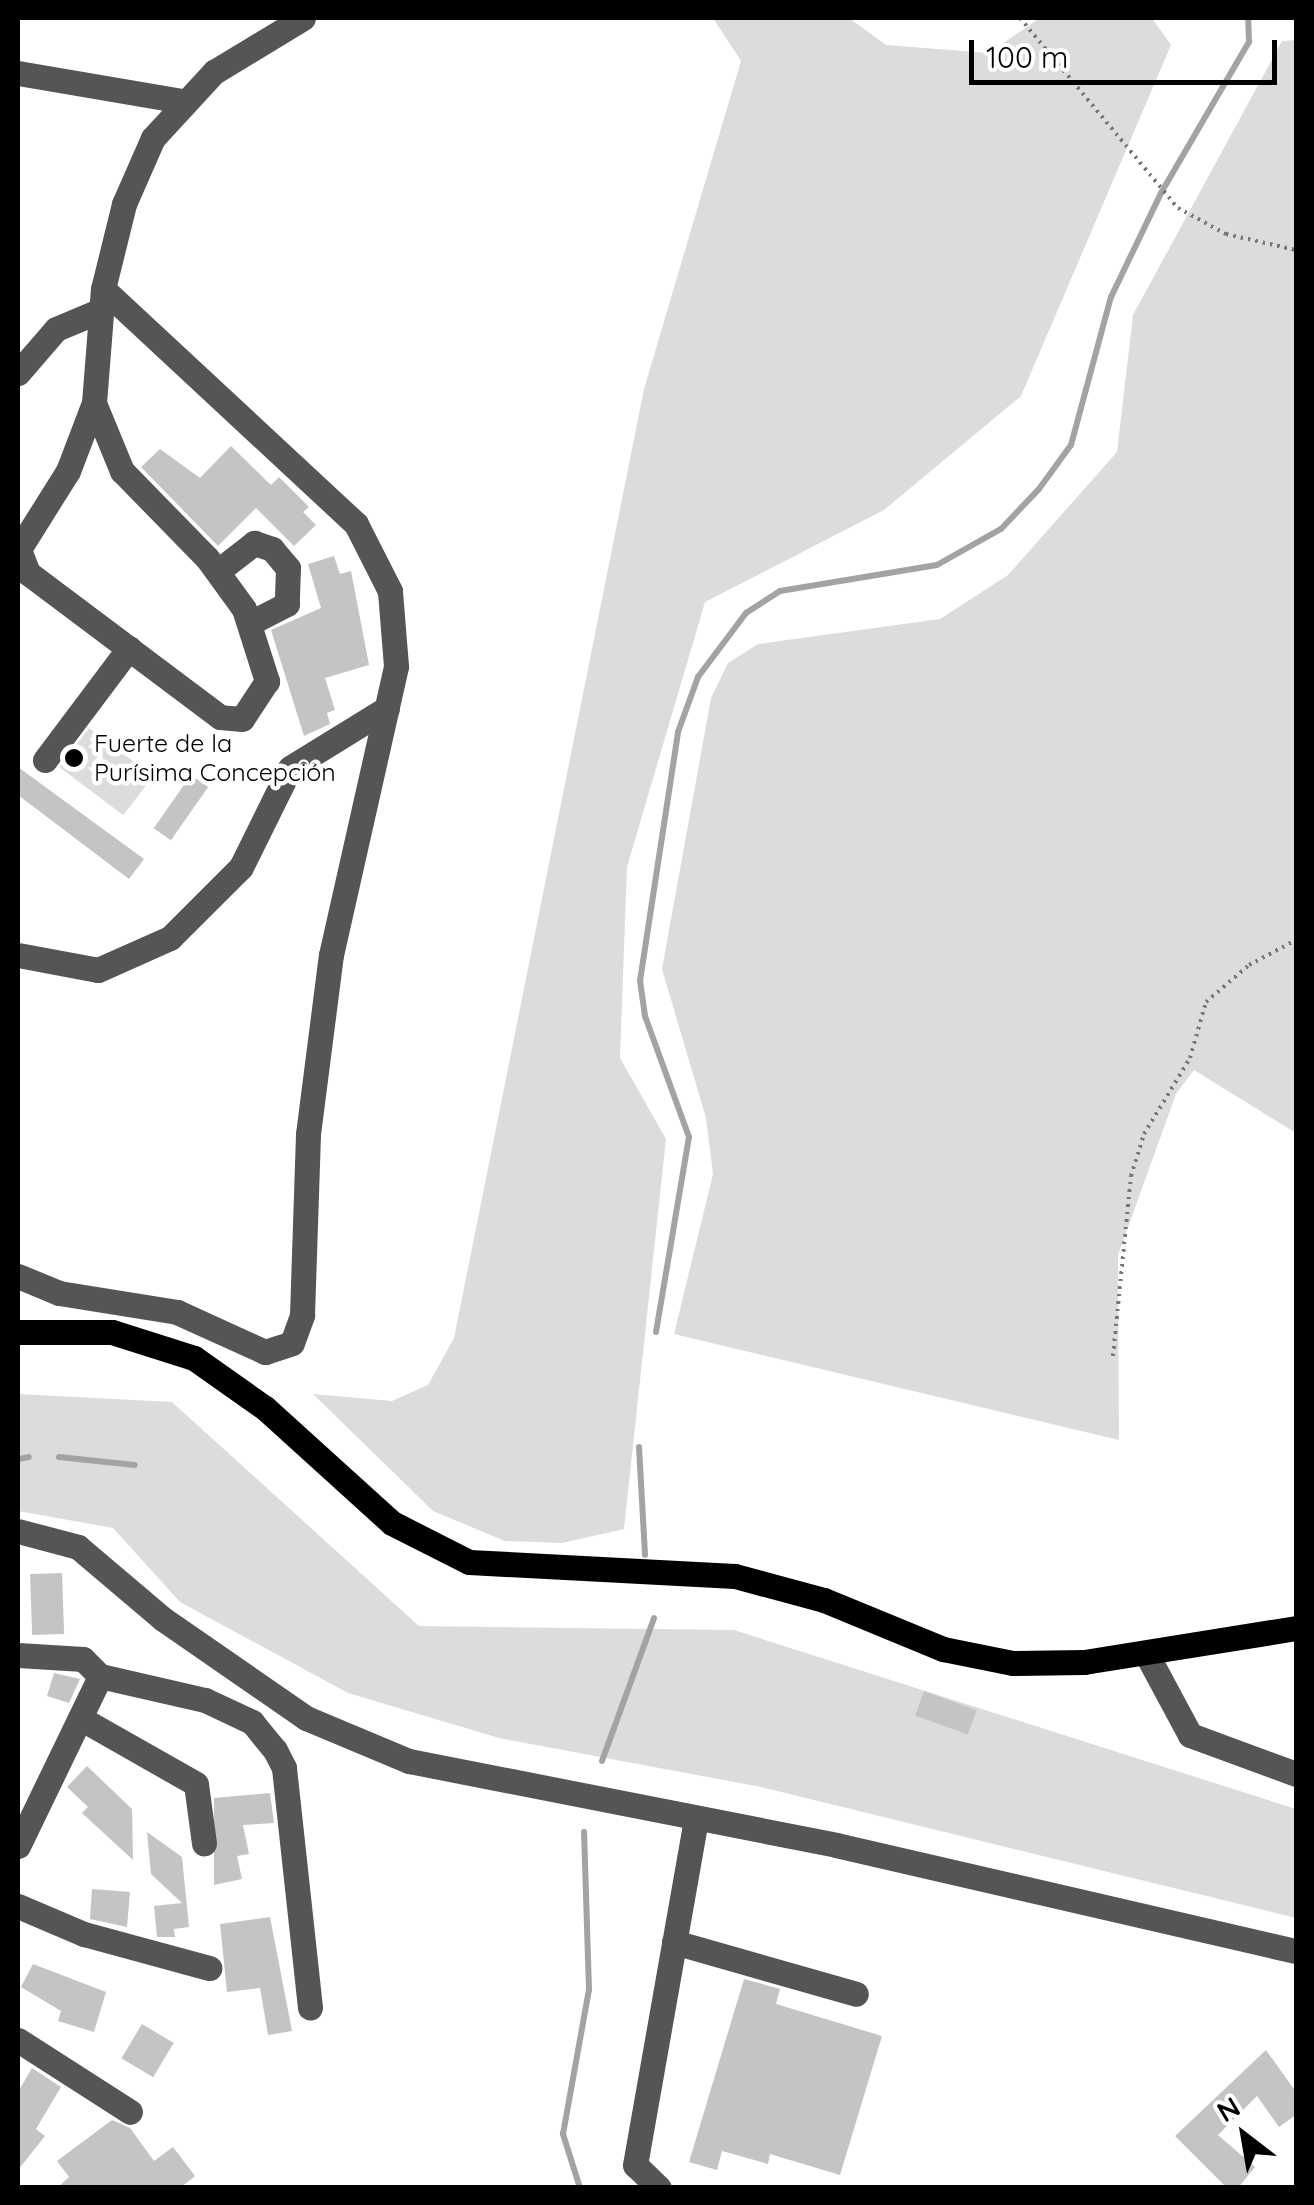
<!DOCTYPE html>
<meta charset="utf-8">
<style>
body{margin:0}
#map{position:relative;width:1314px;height:2205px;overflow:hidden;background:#fff;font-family:Quicksand,sans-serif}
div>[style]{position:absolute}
.green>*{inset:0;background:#dcdcdc;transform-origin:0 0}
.stream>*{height:6px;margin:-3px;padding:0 3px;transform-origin:3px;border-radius:3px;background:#a3a3a3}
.building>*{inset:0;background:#c4c4c4;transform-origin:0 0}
.path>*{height:4px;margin-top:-2px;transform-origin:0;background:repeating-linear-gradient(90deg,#777 0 2.5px,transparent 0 7.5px)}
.minor>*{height:25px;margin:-12.5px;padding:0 12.5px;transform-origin:12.5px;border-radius:12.5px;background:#555}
.major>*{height:25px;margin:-12.5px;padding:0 12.5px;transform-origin:12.5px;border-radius:12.5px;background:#000}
.dots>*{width:28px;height:28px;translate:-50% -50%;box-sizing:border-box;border:5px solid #fff;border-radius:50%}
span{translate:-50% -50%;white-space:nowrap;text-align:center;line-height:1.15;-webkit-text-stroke:9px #fff;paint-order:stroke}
.poi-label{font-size:25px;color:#000}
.left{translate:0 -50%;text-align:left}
.frame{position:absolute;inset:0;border:20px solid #000;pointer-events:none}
.north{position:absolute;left:1194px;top:2085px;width:100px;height:100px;-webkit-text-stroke:8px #fff;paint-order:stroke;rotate:329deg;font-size:28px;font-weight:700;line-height:40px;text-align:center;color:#000}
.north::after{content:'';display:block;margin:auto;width:35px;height:45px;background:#000;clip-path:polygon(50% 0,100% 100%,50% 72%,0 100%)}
.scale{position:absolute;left:969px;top:40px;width:308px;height:45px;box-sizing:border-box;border:5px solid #000;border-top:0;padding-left:12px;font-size:30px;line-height:35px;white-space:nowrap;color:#000;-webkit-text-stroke:8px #fff;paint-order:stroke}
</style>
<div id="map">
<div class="green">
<div style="clip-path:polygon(713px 18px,849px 18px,886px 45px,989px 53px,1040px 18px,1152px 18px,1171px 45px,1021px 396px,884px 510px,705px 602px,627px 867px,620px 1058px,666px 1139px,624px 1529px,562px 1543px,505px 1541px,433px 1511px,313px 1394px,392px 1401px,428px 1385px,454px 1338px,644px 389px,741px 61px)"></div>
<div style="clip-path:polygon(1296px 40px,1296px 1133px,1194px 1070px,1176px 1094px,1118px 1255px,1119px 1440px,674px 1334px,713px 1174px,706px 1118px,662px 969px,711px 698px,728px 663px,758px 644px,940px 619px,1008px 575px,1117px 452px,1133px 315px,1282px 41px)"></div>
<div style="left:89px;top:728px;width:80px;height:49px;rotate:37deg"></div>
<div style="clip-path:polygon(18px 1394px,172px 1402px,419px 1626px,734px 1630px,1296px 1809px,1296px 1918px,761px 1787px,499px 1738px,348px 1693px,180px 1602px,113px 1528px,18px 1511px)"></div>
</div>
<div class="stream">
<div style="left:656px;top:1332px;width:198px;rotate:-80.4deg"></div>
<div style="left:689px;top:1137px;width:129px;rotate:-110deg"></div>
<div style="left:645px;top:1016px;width:35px;rotate:-98deg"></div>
<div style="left:640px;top:981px;width:252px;rotate:-81.3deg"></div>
<div style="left:678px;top:732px;width:59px;rotate:-70deg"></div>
<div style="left:698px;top:677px;width:80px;rotate:-53.1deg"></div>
<div style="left:746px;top:613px;width:40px;rotate:-32.9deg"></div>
<div style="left:780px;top:591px;width:159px;rotate:-9.4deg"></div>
<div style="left:937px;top:565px;width:73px;rotate:-29.4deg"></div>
<div style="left:1001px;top:529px;width:55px;rotate:-46.5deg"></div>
<div style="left:1039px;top:489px;width:54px;rotate:-54deg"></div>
<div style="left:1071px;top:445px;width:153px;rotate:-74.9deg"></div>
<div style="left:1111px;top:297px;width:115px;rotate:-64.3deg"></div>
<div style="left:1161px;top:193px;width:175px;rotate:-59.8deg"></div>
<div style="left:1249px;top:42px;width:24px;rotate:-92deg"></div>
<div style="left:639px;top:1447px;width:108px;rotate:86.8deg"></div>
<div style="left:59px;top:1457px;width:76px;rotate:6deg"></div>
<div style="left:18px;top:1459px;width:11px;rotate:-10deg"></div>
<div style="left:602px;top:1761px;width:152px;rotate:-70deg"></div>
<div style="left:580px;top:2188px;width:57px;rotate:-107.5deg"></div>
<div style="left:563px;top:2134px;width:146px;rotate:-79.8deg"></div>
<div style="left:589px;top:1990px;width:158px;rotate:-91.8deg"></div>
</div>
<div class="building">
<div style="clip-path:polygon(231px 446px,271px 485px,279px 477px,309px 507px,303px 512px,316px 525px,294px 546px,256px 508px,218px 546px,141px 467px,160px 449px,200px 478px)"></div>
<div style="clip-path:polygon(334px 556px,340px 574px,351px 571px,369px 665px,325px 678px,335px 710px,327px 713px,330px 724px,304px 736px,271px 630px,321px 608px,308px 564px)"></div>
<div style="clip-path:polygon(18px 767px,144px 859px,129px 879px,18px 795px)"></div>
<div style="left:191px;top:775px;width:21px;height:65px;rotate:35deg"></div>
<div style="left:62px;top:1573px;width:61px;height:32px;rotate:88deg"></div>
<div style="clip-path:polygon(54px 1673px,80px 1679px,69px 1703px,47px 1696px)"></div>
<div style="left:924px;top:1691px;width:56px;height:26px;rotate:20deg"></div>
<div style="clip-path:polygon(87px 1766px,132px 1809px,133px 1860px,82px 1813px,88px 1807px,67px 1787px)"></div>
<div style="clip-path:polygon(270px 1793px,274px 1823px,243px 1825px,249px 1854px,237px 1856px,242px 1879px,214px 1885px,214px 1798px)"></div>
<div style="clip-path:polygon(147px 1832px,182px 1857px,189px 1927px,174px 1929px,175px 1937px,157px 1937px,154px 1906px,182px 1903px,151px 1874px)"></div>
<div style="clip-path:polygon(92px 1889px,130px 1892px,127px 1927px,90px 1919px)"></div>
<div style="clip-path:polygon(270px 1917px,292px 2031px,268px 2035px,260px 1988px,227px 1992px,220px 1924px)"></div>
<div style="clip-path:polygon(33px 1964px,106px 1992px,94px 2032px,58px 2021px,61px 2011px,21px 1987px)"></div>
<div style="clip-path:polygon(744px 1979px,780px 1989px,776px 2004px,882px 2036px,840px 2175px,770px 2154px,768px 2164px,722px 2151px,717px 2170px,689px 2162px)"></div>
<div style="left:142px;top:2024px;width:37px;height:40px;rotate:31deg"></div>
<div style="clip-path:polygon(1266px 2050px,1296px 2092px,1296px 2115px,1279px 2127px,1257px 2096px,1218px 2135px,1255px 2167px,1238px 2188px,1227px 2188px,1175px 2136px)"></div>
<div style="clip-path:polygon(32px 2068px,61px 2087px,36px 2129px,45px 2136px,18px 2170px,18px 2092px)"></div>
<div style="clip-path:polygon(112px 2120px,130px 2128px,154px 2161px,173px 2147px,195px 2176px,180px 2188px,57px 2188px,69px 2177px,57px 2161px)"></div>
</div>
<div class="path">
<div style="left:1020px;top:18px;width:247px;rotate:50.3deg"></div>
<div style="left:1178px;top:208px;width:55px;rotate:28.4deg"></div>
<div style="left:1226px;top:234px;width:72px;rotate:12.9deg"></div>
<div style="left:1113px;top:1356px;width:181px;rotate:-84.3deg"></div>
<div style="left:1131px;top:1176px;width:44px;rotate:-72.8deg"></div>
<div style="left:1144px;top:1134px;width:89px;rotate:-58.8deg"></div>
<div style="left:1190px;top:1058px;width:58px;rotate:-74.1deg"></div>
<div style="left:1206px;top:1002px;width:57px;rotate:-40.7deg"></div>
<div style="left:1249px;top:965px;width:53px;rotate:-28deg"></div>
</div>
<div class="minor">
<div style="left:18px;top:73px;width:165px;rotate:9.7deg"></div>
<div style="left:18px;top:373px;width:58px;rotate:-49.2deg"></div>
<div style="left:56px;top:329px;width:47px;rotate:-22.7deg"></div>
<div style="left:94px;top:403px;width:74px;rotate:67.6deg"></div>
<div style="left:122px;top:471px;width:122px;rotate:45.7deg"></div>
<div style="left:207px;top:558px;width:63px;rotate:54deg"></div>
<div style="left:244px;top:609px;width:76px;rotate:72.3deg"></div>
<div style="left:267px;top:681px;width:45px;rotate:123.3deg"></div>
<div style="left:242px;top:719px;width:22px;rotate:-175deg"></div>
<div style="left:220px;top:717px;width:240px;rotate:-143.1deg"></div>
<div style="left:28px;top:573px;width:26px;rotate:-111deg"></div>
<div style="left:19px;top:549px;width:92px;rotate:-57.9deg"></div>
<div style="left:68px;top:471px;width:73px;rotate:-69.1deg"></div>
<div style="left:94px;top:403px;width:114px;rotate:-85.5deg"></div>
<div style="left:103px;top:289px;width:88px;rotate:-76.1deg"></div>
<div style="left:124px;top:204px;width:72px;rotate:-66.3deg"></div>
<div style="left:153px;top:138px;width:90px;rotate:-47.3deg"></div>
<div style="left:214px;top:72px;width:104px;rotate:-31.2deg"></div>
<div style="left:218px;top:571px;width:46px;rotate:-37.9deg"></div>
<div style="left:254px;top:543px;width:19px;rotate:18deg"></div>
<div style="left:272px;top:549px;width:25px;rotate:50deg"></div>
<div style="left:288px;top:568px;width:36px;rotate:92deg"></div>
<div style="left:287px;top:604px;width:42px;rotate:152.8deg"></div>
<div style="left:45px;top:760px;width:140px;rotate:-53.1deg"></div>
<div style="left:18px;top:955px;width:81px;rotate:10.6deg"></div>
<div style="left:98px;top:970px;width:79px;rotate:-24deg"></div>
<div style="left:170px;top:938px;width:100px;rotate:-45deg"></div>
<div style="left:241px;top:867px;width:110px;rotate:-63.7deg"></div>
<div style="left:290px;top:768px;width:114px;rotate:-31.7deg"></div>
<div style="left:18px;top:1276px;width:44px;rotate:22.5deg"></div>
<div style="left:59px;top:1293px;width:120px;rotate:9.1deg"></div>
<div style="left:177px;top:1312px;width:97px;rotate:24.4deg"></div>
<div style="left:265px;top:1352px;width:28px;rotate:-18deg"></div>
<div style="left:292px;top:1343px;width:30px;rotate:-70deg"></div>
<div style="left:302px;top:1315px;width:181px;rotate:-88.1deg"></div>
<div style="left:308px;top:1134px;width:180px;rotate:-82.7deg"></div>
<div style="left:331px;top:955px;width:296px;rotate:-77.3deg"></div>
<div style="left:396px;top:666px;width:75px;rotate:-94.6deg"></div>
<div style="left:390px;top:591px;width:75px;rotate:-116.9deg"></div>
<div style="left:356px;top:524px;width:345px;rotate:-137.1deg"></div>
<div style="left:18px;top:1531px;width:62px;rotate:14.9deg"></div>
<div style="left:78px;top:1547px;width:111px;rotate:40.3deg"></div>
<div style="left:163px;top:1619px;width:174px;rotate:34.7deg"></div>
<div style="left:306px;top:1718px;width:112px;rotate:22.7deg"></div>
<div style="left:409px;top:1761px;width:435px;rotate:11.1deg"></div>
<div style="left:836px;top:1845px;width:472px;rotate:13deg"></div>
<div style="left:1146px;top:1653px;width:93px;rotate:61.8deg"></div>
<div style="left:1190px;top:1735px;width:113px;rotate:20.2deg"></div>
<div style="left:18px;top:1655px;width:65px;rotate:3.5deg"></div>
<div style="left:83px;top:1659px;width:24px;rotate:45deg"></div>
<div style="left:100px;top:1676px;width:108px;rotate:12.9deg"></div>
<div style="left:205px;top:1700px;width:52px;rotate:25.1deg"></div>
<div style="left:252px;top:1722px;width:36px;rotate:51deg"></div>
<div style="left:275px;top:1750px;width:20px;rotate:63deg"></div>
<div style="left:284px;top:1768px;width:241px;rotate:83.8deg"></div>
<div style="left:80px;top:1718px;width:133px;rotate:29.6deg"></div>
<div style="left:196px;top:1784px;width:60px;rotate:82.3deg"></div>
<div style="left:18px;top:1846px;width:189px;rotate:-64.2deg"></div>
<div style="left:18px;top:1906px;width:72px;rotate:23deg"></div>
<div style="left:84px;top:1934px;width:130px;rotate:15.2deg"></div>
<div style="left:674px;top:1942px;width:189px;rotate:15.9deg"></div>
<div style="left:18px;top:2040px;width:133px;rotate:32.7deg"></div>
<div style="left:659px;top:2188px;width:33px;rotate:-136deg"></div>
<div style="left:635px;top:2165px;width:352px;rotate:-80deg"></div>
</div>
<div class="major">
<div style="left:18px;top:1332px;width:94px"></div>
<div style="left:112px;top:1332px;width:86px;rotate:17.6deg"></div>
<div style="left:194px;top:1358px;width:87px;rotate:35.2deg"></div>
<div style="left:265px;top:1408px;width:171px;rotate:42.2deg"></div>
<div style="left:392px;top:1523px;width:86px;rotate:26.9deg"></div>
<div style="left:469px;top:1562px;width:266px;rotate:3deg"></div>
<div style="left:735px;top:1576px;width:92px;rotate:15.1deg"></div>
<div style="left:824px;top:1600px;width:129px;rotate:22.4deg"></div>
<div style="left:943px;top:1649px;width:71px;rotate:11.3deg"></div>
<div style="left:1013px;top:1663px;width:71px;rotate:-0.8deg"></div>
<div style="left:1084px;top:1662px;width:215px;rotate:-9.1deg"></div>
</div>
<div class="dots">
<div style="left:74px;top:758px;background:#000"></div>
</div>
<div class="poi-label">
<span class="left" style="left:94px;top:758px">Fuerte de la<br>Purísima Concepción</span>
</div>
<div class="frame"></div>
<div class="north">N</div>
<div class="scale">100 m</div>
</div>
